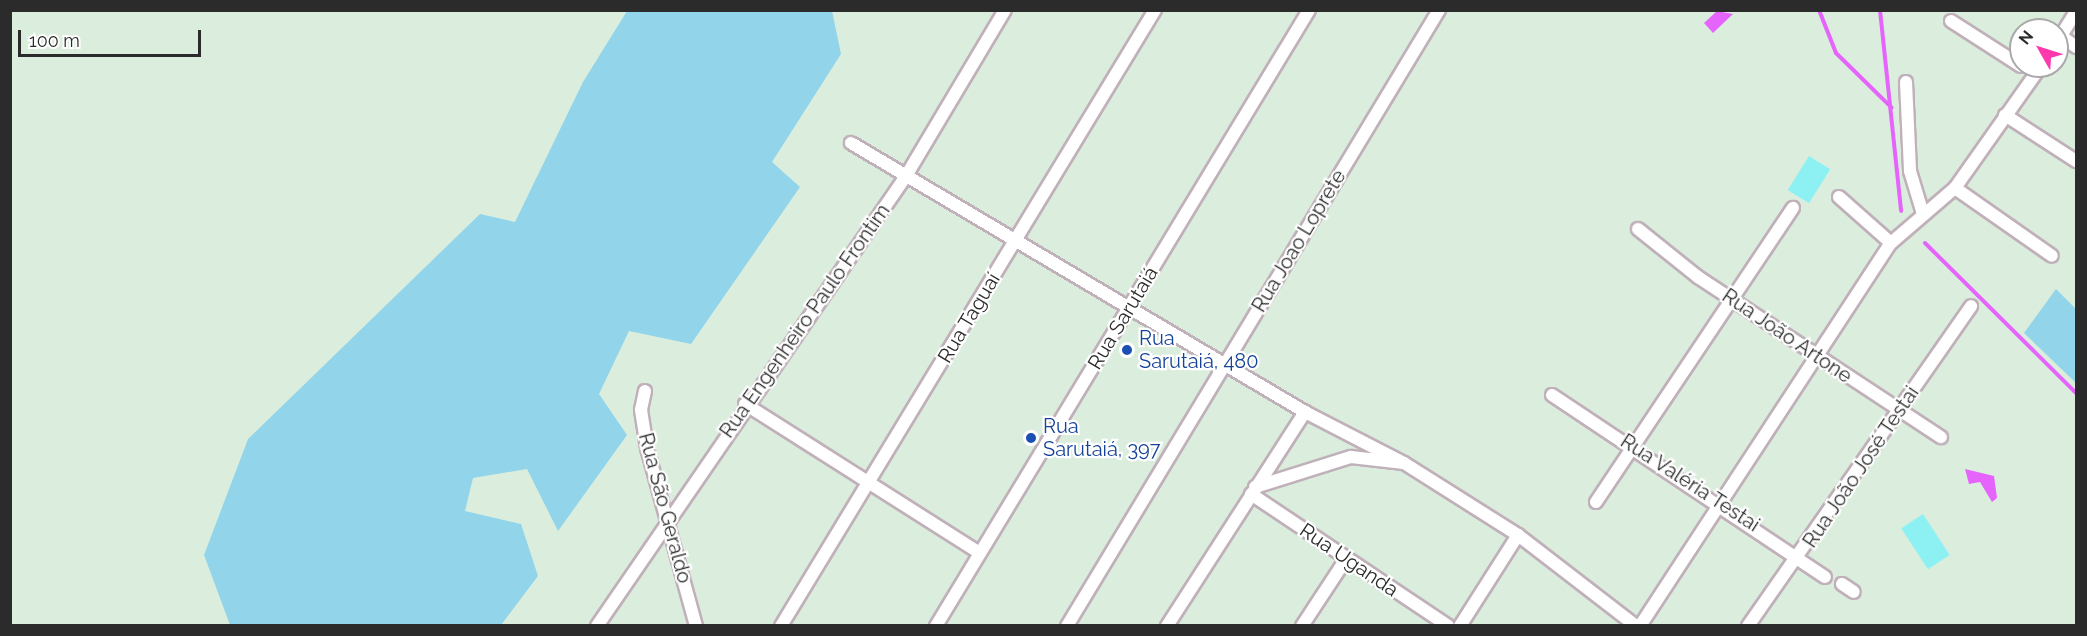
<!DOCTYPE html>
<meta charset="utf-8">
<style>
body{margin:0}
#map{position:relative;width:2087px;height:636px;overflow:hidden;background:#dbeede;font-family:Raleway,sans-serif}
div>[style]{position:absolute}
.green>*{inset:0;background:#92d4ea}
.pitch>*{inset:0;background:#8df1f3;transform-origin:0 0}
.water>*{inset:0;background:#e564fb}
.stream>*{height:4px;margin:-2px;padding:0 2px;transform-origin:2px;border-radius:2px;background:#e564fb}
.roads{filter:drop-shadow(2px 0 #c0b0b9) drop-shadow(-2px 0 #c0b0b9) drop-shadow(0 2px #c0b0b9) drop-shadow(0 -2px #c0b0b9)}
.street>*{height:12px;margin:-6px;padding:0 6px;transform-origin:6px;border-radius:6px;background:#fff}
.dots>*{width:16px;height:16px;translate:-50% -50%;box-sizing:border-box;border:3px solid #fff;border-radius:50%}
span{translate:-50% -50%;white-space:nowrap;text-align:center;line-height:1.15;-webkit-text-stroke:4.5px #fff;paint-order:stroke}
.street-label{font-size:20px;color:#2b2b2b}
.transit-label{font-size:20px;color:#164399}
.left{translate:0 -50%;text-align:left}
.frame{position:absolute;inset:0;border:12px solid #2b2b2b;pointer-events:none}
.north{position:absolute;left:2009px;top:18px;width:60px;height:60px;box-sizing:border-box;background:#fff;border:2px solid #aaa;border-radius:50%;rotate:309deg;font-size:16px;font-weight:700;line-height:24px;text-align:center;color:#2b2b2b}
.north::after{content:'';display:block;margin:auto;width:21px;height:27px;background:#ff38ae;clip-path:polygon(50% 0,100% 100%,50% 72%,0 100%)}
.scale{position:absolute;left:18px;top:30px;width:183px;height:27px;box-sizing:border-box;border:3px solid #2b2b2b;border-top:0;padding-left:8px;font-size:18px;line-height:21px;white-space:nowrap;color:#2b2b2b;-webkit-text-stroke:4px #fff;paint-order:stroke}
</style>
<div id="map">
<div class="green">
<div style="clip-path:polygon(627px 11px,832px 11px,841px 54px,772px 162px,800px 187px,691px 344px,629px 331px,599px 394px,627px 435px,558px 531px,527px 469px,473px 478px,465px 511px,521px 524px,538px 576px,501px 625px,230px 625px,204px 555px,248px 439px,480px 214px,515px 222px,583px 82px)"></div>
<div style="clip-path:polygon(2056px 289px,2076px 309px,2076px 383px,2024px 333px)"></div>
</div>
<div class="pitch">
<div style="left:1809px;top:156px;width:25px;height:40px;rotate:32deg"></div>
<div style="left:1923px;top:514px;width:49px;height:26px;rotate:57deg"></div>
</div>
<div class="water">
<div style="clip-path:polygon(1717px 11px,1733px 14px,1713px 33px,1704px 23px)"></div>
<div style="clip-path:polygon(1965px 469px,1994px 476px,1997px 498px,1992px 502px,1980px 482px,1969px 484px)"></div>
</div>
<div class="stream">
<div style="left:1819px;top:10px;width:46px;rotate:68.4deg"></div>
<div style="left:1836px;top:53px;width:78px;rotate:44.5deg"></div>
<div style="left:1880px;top:10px;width:202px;rotate:84deg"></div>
<div style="left:1925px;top:243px;width:213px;rotate:44.8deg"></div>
</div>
<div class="roads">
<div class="street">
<div style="left:1951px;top:21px;width:83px;rotate:32.7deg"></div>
<div style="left:2061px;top:36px;width:19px;rotate:36deg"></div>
<div style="left:2057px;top:42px;width:36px;rotate:-58deg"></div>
<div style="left:1906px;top:82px;width:89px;rotate:87.4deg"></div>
<div style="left:1910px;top:171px;width:45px;rotate:73.2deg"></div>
<div style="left:2005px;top:115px;width:85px;rotate:32.9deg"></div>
<div style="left:851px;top:143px;width:528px;rotate:30.65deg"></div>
<div style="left:1305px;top:412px;width:111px;rotate:27.3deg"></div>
<div style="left:1955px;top:188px;width:118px;rotate:35deg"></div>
<div style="left:1839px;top:197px;width:69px;rotate:41.5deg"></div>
<div style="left:1638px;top:229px;width:77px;rotate:38.7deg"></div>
<div style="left:1698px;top:277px;width:291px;rotate:33.4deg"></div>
<div style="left:645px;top:391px;width:19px;rotate:102deg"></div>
<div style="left:641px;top:410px;width:38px;rotate:81deg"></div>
<div style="left:647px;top:448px;width:185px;rotate:74.6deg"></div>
<div style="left:1552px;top:395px;width:328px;rotate:33.7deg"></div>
<div style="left:745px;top:404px;width:278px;rotate:32.4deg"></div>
<div style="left:1255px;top:487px;width:101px;rotate:-17.4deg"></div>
<div style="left:1351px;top:457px;width:53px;rotate:6.5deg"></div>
<div style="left:1404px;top:463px;width:135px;rotate:32.3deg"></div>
<div style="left:1518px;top:535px;width:149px;rotate:37.6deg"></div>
<div style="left:1251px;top:494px;width:237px;rotate:33.8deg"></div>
<div style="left:1596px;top:502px;width:354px;rotate:-56.2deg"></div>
<div style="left:1842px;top:584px;width:14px;rotate:34deg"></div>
<div style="left:597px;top:626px;width:546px;rotate:-55.52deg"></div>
<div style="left:906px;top:176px;width:193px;rotate:-59.2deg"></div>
<div style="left:781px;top:626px;width:721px;rotate:-58.74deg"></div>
<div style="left:936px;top:626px;width:720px;rotate:-58.8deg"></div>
<div style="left:1067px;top:626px;width:720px;rotate:-58.87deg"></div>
<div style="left:1167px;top:626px;width:255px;rotate:-57.2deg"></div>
<div style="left:1302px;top:626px;width:80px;rotate:-56.7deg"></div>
<div style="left:1460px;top:626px;width:108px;rotate:-57.5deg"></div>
<div style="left:1640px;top:626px;width:458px;rotate:-56.8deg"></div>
<div style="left:1891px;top:243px;width:84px;rotate:-40.7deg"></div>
<div style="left:1955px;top:188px;width:149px;rotate:-54.8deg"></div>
<div style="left:1748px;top:626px;width:390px;rotate:-55.1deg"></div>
</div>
</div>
<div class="dots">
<div style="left:1127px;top:350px;background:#1a4fb4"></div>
<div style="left:1031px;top:438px;background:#1a4fb4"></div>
</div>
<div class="street-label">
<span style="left:1299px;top:241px;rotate:-59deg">Rua Joao Loprete</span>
<span style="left:969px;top:318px;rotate:-59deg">Rua Taguaí</span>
<span style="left:1123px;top:318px;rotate:-59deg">Rua Sarutaiá</span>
<span style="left:805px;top:321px;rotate:-55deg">Rua Engenheiro Paulo Frontim</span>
<span style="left:1787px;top:336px;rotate:34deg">Rua João Artone</span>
<span style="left:1861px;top:467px;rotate:-56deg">Rua João José Testai</span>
<span style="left:1690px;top:483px;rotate:33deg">Rua Valéria Testai</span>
<span style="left:665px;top:508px;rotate:75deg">Rua São Geraldo</span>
<span style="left:1349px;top:560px;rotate:34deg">Rua Uganda</span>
</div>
<div class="transit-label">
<span class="left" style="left:1139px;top:350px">Rua<br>Sarutaiá, 480</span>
<span class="left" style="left:1043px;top:438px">Rua<br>Sarutaiá, 397</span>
</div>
<div class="frame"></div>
<div class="north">N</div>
<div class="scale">100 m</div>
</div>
